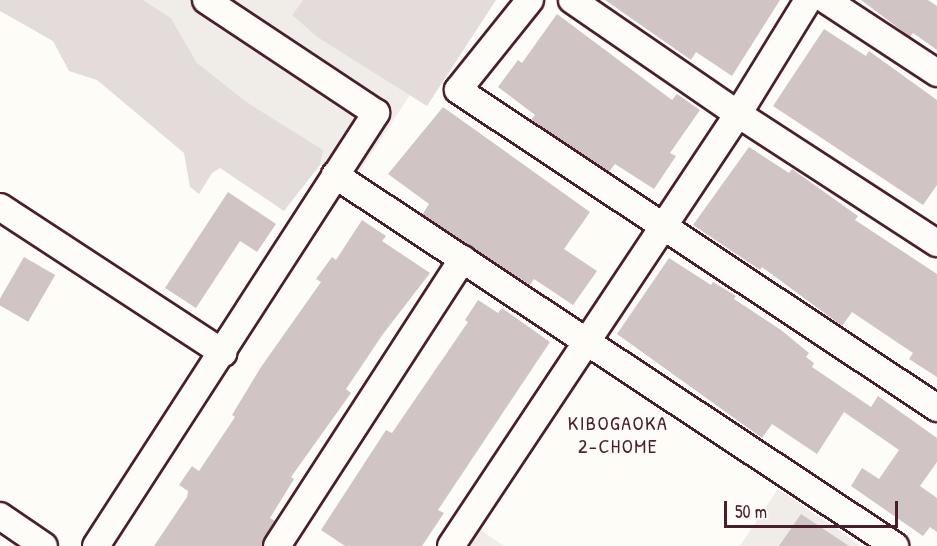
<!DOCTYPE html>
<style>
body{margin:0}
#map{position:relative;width:937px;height:546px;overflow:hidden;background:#fdfcf7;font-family:"Patrick Hand",sans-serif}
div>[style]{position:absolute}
.built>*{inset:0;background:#f0ece8}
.green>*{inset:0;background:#e3dcda}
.building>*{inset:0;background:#d0c5c4;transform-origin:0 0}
.roads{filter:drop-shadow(2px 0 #4a1f2b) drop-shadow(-2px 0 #4a1f2b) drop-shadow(0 2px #4a1f2b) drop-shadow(0 -2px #4a1f2b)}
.minor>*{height:26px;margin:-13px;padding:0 13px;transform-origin:13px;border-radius:13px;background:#fdfcf7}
span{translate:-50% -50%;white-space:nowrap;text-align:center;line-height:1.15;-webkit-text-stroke:5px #fdfcf7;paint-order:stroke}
.neighbourhood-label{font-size:20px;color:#4a1f2b;letter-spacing:1.5px}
.scale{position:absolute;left:724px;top:501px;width:174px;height:27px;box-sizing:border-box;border:3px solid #4a1f2b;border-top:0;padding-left:8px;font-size:18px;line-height:21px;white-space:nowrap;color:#4a1f2b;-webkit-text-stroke:4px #fdfcf7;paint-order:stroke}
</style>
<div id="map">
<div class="built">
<div style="clip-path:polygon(143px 0,303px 0,292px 15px,317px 37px,410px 95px,360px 171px,320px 165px,322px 150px,229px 91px,197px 63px,171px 18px)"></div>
<div style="clip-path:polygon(778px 489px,861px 546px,740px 546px)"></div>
<div style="clip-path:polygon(479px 529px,504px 546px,468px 546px)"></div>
</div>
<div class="green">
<div style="clip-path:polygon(0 0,143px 0,171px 18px,197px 63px,245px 101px,323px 150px,320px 165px,284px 211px,220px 168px,212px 173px,199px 194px,190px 187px,184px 153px,97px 80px,69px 71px,53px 41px,0 11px)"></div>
<div style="clip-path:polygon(303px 0,496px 0,427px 106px,317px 37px,292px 15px)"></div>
</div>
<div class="building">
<div style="clip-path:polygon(605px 0,780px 0,732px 76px,696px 52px,691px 60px)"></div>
<div style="clip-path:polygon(861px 0,928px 0,937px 6px,937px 50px,913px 33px,910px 37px)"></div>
<div style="clip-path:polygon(557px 14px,672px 100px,677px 94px,700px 110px,670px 153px,676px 156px,654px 189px,615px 164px,609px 172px,566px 144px,531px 120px,535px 115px,498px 87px,518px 60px,522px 63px)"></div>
<div style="clip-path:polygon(824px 29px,866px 56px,869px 51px,937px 100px,937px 185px,923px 205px,773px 106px)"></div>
<div style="clip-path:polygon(443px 107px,590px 212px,564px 249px,597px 271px,573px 305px,534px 279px,530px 285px,422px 215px,429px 204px,388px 174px)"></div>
<div style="clip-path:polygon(749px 147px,789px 173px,792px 169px,858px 216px,855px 220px,937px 274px,937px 377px,909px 359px,913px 353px,852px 312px,842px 326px,762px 267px,760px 270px,693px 225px)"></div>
<div style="clip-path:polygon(228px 192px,276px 224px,257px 252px,240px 241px,196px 308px,165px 288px)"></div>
<div style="clip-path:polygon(362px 220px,386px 236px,382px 241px,430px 273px,383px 334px,346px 389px,351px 393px,291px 477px,294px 479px,270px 518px,275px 521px,262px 546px,154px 546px,187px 497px,188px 491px,179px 485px,192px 466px,199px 471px,235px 417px,232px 415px,261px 367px,321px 282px,316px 279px,332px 257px,336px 260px)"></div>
<div style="left:24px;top:257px;width:36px;height:54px;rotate:30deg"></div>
<div style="clip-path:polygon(669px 258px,711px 285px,713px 282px,736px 296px,734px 299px,781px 330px,809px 353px,806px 357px,814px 363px,812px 367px,871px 407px,878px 396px,937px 438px,937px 462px,920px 486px,937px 498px,937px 532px,930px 527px,923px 536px,851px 486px,862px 468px,879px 479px,899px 450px,844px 412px,817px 454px,772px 424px,762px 438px,617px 334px)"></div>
<div style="clip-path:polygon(478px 300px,498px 313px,502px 308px,550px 342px,438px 510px,444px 513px,422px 546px,345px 546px,321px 530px,386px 430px,392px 433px,468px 322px,465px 320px)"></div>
<div style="clip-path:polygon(801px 514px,849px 546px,779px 546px)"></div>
</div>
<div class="roads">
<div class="minor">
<div style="left:530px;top:0;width:115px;rotate:128.7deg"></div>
<div style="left:458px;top:90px;width:575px;rotate:33.58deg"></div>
<div style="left:572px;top:0;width:201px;rotate:34.5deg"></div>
<div style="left:738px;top:114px;width:237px;rotate:33deg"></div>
<div style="left:826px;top:0;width:133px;rotate:33.3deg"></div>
<div style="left:335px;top:175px;width:672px;rotate:33.52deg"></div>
<div style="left:0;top:207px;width:267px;rotate:33.2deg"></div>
<div style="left:0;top:516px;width:53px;rotate:34.3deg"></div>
<div style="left:96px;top:546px;width:516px;rotate:-57.11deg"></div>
<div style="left:376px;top:113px;width:204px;rotate:-146.4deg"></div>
<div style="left:277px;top:546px;width:342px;rotate:-57.1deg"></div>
<div style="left:451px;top:546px;width:519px;rotate:-56.4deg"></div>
<div style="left:738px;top:114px;width:134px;rotate:-58.4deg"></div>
</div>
</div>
<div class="neighbourhood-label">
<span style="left:618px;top:434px">KIBOGAOKA<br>2-CHOME</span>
</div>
<div class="scale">50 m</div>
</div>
